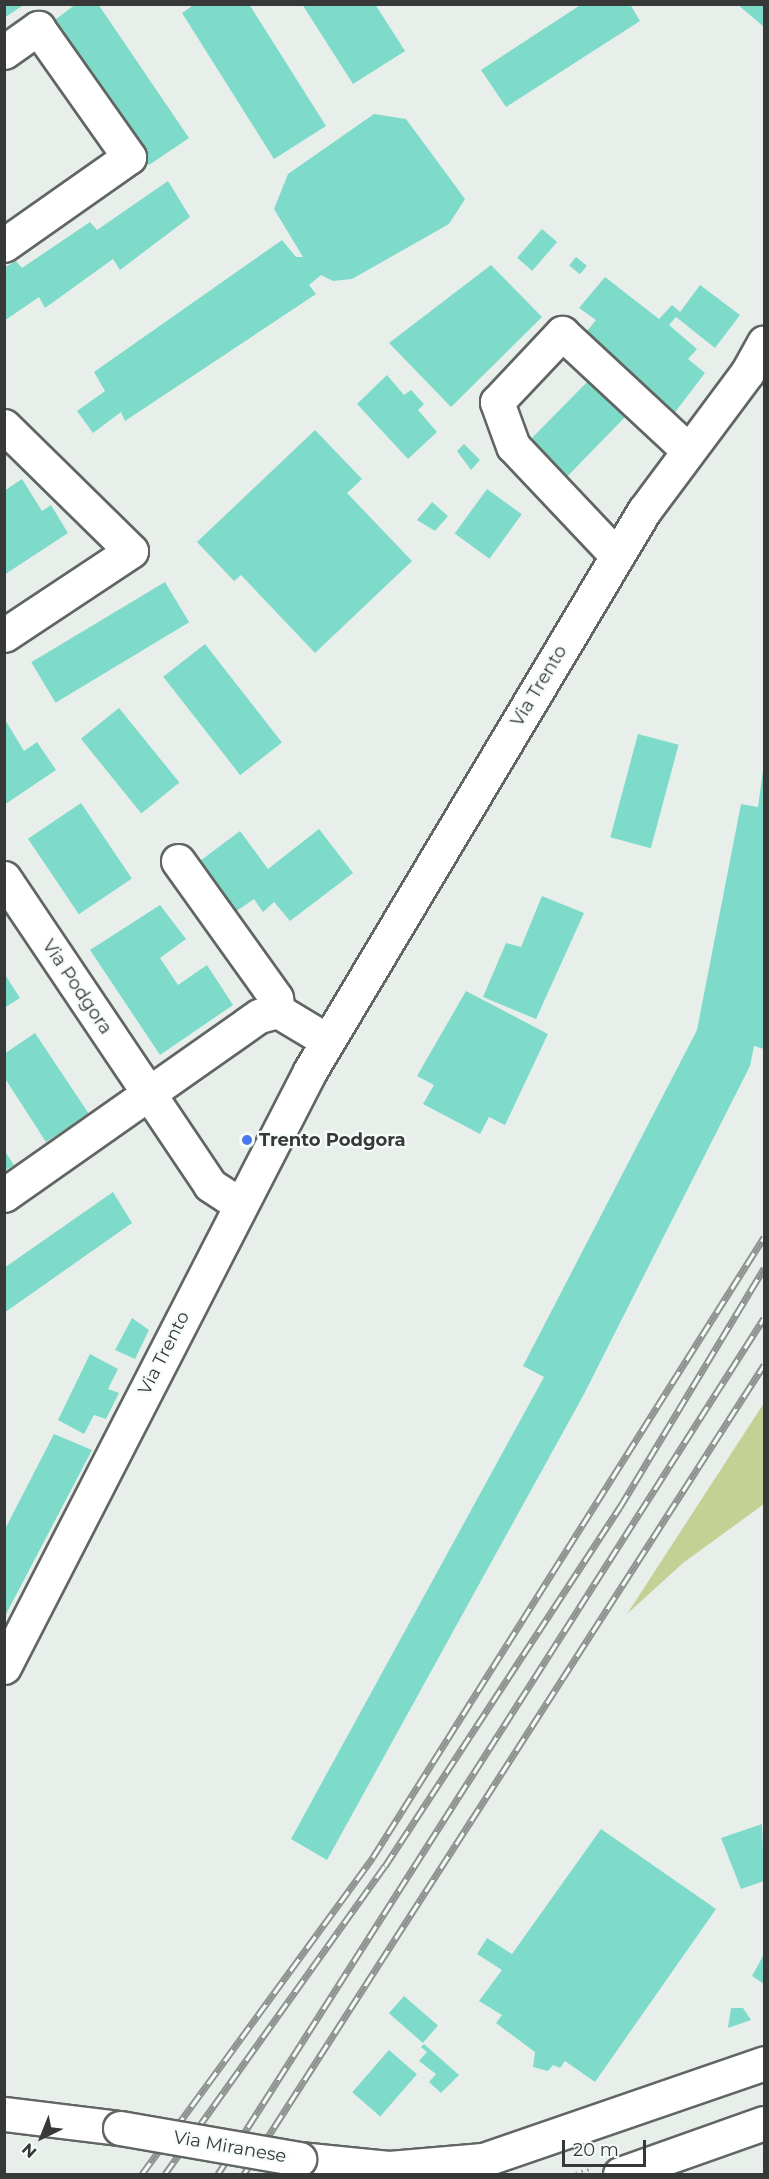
<!DOCTYPE html>
<style>
body{margin:0}
#map{position:relative;width:769px;height:2179px;overflow:hidden;background:#e8efeb;font-family:Montserrat,sans-serif}
div>[style]{position:absolute}
.green>*{inset:0;background:#c5d194}
.building>*{inset:0;background:#7edbca;transform-origin:0 0}
.path>*{height:4px;margin-top:-2px;transform-origin:0;background:repeating-linear-gradient(90deg,#a2a7a4 0 1.5px,transparent 0 6px)}
.roads{filter:drop-shadow(2px 0 #616663) drop-shadow(-2px 0 #616663) drop-shadow(0 2px #616663) drop-shadow(0 -2px #616663)}
.minor>*{height:33px;margin:-16.5px;padding:0 16.5px;transform-origin:16.5px;border-radius:16.5px;background:#fff}
.rail>*{height:7px;margin-top:-3.5px;transform-origin:0;background:repeating-linear-gradient(90deg,#f6fcf8 0 14px,#8e9390 0 28px);box-sizing:border-box;border-block:2px solid #8e9390}
.bridges{filter:drop-shadow(2px 0 #616663) drop-shadow(-2px 0 #616663) drop-shadow(0 2px #616663) drop-shadow(0 -2px #616663)}
.minor-bridge>*{height:33px;margin:-16.5px;padding:0 16.5px;transform-origin:16.5px;border-radius:16.5px;background:#fff}
.dots>*{width:16px;height:16px;translate:-50% -50%;box-sizing:border-box;border:3px solid #f6fcf8;border-radius:50%}
span{translate:-50% -50%;white-space:nowrap;text-align:center;line-height:1.15;-webkit-text-stroke:4.5px #f6fcf8;paint-order:stroke}
.street-label{font-size:18px;color:#363937}
.poi-label{font-size:18px;color:#363937;font-weight:700}
.left{translate:0 -50%;text-align:left}
.frame{position:absolute;inset:0;border:6px solid #363937;pointer-events:none}
.north{position:absolute;left:12px;top:2107px;width:60px;height:60px;-webkit-text-stroke:4px #f6fcf8;paint-order:stroke;rotate:223deg;font-size:16px;font-weight:700;line-height:24px;text-align:center;color:#363937}
.north::after{content:'';display:block;margin:auto;width:21px;height:27px;background:#363937;clip-path:polygon(50% 0,100% 100%,50% 72%,0 100%)}
.scale{position:absolute;left:562px;top:2140px;width:84px;height:27px;box-sizing:border-box;border:3px solid #363937;border-top:0;padding-left:8px;font-size:18px;line-height:21px;white-space:nowrap;color:#363937;-webkit-text-stroke:4px #f6fcf8;paint-order:stroke}
</style>
<div id="map">
<div class="green">
<div style="clip-path:polygon(764px 1403px,764px 1504px,683px 1563px,627px 1614px)"></div>
</div>
<div class="building">
<div style="clip-path:polygon(4px 4px,25px 4px,4px 18px)"></div>
<div style="clip-path:polygon(76px 4px,98px 4px,189px 138px,149px 165px,52px 22px)"></div>
<div style="clip-path:polygon(195px 4px,249px 4px,326px 126px,274px 159px,182px 13px)"></div>
<div style="clip-path:polygon(302px 4px,375px 4px,405px 51px,353px 84px)"></div>
<div style="clip-path:polygon(582px 4px,630px 4px,640px 21px,506px 107px,481px 70px)"></div>
<div style="clip-path:polygon(737px 4px,764px 4px,764px 27px)"></div>
<div style="clip-path:polygon(374px 114px,406px 119px,465px 199px,449px 224px,352px 279px,333px 281px,321px 275px,309px 285px,316px 294px,125px 421px,121px 412px,93px 433px,77px 411px,105px 391px,94px 372px,282px 240px,296px 257px,303px 257px,274px 209px,288px 174px)"></div>
<div style="clip-path:polygon(168px 181px,190px 217px,120px 270px,113px 259px,45px 308px,39px 297px,4px 321px,4px 268px,16px 261px,22px 268px,90px 222px,97px 230px)"></div>
<div style="left:542px;top:229px;width:20px;height:38px;rotate:41deg"></div>
<div style="left:576px;top:257px;width:14px;height:11px;rotate:39deg"></div>
<div style="clip-path:polygon(491px 265px,542px 317px,451px 407px,389px 343px)"></div>
<div style="clip-path:polygon(605px 277px,659px 319px,672px 305px,680px 312px,700px 285px,740px 315px,715px 348px,676px 317px,669px 325px,697px 349px,688px 359px,705px 373px,669px 420px,583px 336px,596px 320px,579px 308px)"></div>
<div style="clip-path:polygon(387px 375px,404px 395px,411px 390px,424px 404px,418px 410px,437px 432px,408px 459px,357px 404px)"></div>
<div style="clip-path:polygon(592px 377px,629px 413px,556px 488px,525px 455px,536px 443px,531px 439px)"></div>
<div style="clip-path:polygon(315px 430px,362px 479px,347px 493px,412px 561px,315px 653px,241px 575px,234px 581px,197px 542px)"></div>
<div style="clip-path:polygon(464px 444px,480px 460px,471px 470px,457px 451px)"></div>
<div style="clip-path:polygon(22px 479px,42px 511px,51px 505px,68px 533px,4px 575px,4px 491px)"></div>
<div style="left:487px;top:489px;width:43px;height:55px;rotate:36deg"></div>
<div style="clip-path:polygon(432px 502px,448px 516px,435px 531px,417px 520px)"></div>
<div style="left:165px;top:582px;width:47px;height:156px;rotate:59deg"></div>
<div style="left:205px;top:644px;width:125px;height:53px;rotate:52deg"></div>
<div style="left:119px;top:708px;width:96px;height:49px;rotate:51deg"></div>
<div style="clip-path:polygon(4px 718px,24px 751px,37px 742px,56px 770px,4px 805px)"></div>
<div style="left:638px;top:734px;width:42px;height:107px;rotate:15deg"></div>
<div style="clip-path:polygon(763px 770px,764px 1049px,754px 1046px,750px 1066px,583px 1396px,327px 1860px,291px 1839px,544px 1377px,523px 1366px,697px 1030px,741px 804px,758px 807px)"></div>
<div style="left:81px;top:803px;width:91px;height:64px;rotate:56deg"></div>
<div style="clip-path:polygon(319px 829px,353px 873px,290px 921px,274px 902px,263px 912px,254px 899px,235px 912px,196px 864px,240px 831px,268px 869px)"></div>
<div style="clip-path:polygon(542px 896px,584px 913px,536px 1019px,483px 997px,506px 943px,521px 947px)"></div>
<div style="clip-path:polygon(160px 905px,186px 939px,160px 958px,178px 985px,207px 965px,233px 1005px,160px 1055px,90px 950px)"></div>
<div style="clip-path:polygon(4px 973px,20px 998px,4px 1008px)"></div>
<div style="clip-path:polygon(466px 991px,548px 1034px,505px 1125px,489px 1117px,480px 1134px,423px 1104px,434px 1085px,417px 1076px)"></div>
<div style="clip-path:polygon(35px 1033px,89px 1114px,46px 1142px,4px 1077px,4px 1054px)"></div>
<div style="clip-path:polygon(4px 1150px,14px 1165px,4px 1171px)"></div>
<div style="clip-path:polygon(113px 1192px,132px 1223px,4px 1313px,4px 1268px)"></div>
<div style="clip-path:polygon(132px 1318px,149px 1330px,135px 1359px,115px 1350px)"></div>
<div style="clip-path:polygon(90px 1354px,118px 1369px,108px 1389px,119px 1393px,106px 1419px,94px 1415px,84px 1434px,58px 1420px)"></div>
<div style="clip-path:polygon(54px 1434px,92px 1450px,4px 1618px,4px 1531px)"></div>
<div style="clip-path:polygon(762px 1824px,764px 1881px,741px 1889px,721px 1838px)"></div>
<div style="clip-path:polygon(601px 1829px,716px 1909px,595px 2082px,565px 2061px,560px 2068px,553px 2065px,548px 2071px,533px 2067px,535px 2052px,496px 2023px,502px 2015px,479px 2001px,502px 1970px,477px 1954px,487px 1938px,512px 1954px)"></div>
<div style="clip-path:polygon(764px 1954px,764px 1984px,752px 1976px)"></div>
<div style="left:404px;top:1996px;width:45px;height:23px;rotate:41deg"></div>
<div style="clip-path:polygon(731px 2008px,743px 2008px,751px 2020px,728px 2028px)"></div>
<div style="clip-path:polygon(424px 2044px,459px 2075px,441px 2093px,429px 2082px,436px 2074px,419px 2061px,427px 2052px,421px 2047px)"></div>
<div style="left:389px;top:2050px;width:37px;height:56px;rotate:41deg"></div>
</div>
<div class="path">
<div style="left:576px;top:2174px;width:15px;rotate:-20deg"></div>
</div>
<div class="roads">
<div class="minor">
<div style="left:4px;top:52px;width:42px;rotate:-35.2deg"></div>
<div style="left:38px;top:28px;width:158px;rotate:54.8deg"></div>
<div style="left:129px;top:157px;width:153px;rotate:144.9deg"></div>
<div style="left:4px;top:426px;width:178px;rotate:44.5deg"></div>
<div style="left:131px;top:551px;width:152px;rotate:146.5deg"></div>
<div style="left:617px;top:556px;width:151px;rotate:-133.4deg"></div>
<div style="left:513px;top:446px;width:47px;rotate:-110deg"></div>
<div style="left:497px;top:402px;width:95px;rotate:-46.7deg"></div>
<div style="left:562px;top:333px;width:172px;rotate:42.9deg"></div>
<div style="left:178px;top:861px;width:168px;rotate:54.4deg"></div>
<div style="left:276px;top:998px;width:13px;rotate:81deg"></div>
<div style="left:4px;top:878px;width:370px;rotate:56.1deg"></div>
<div style="left:210px;top:1185px;width:35px;rotate:33deg"></div>
<div style="left:278px;top:1011px;width:58px;rotate:31deg"></div>
<div style="left:4px;top:1195px;width:312px;rotate:-35.1deg"></div>
<div style="left:259px;top:1016px;width:20px;rotate:-15deg"></div>
<div style="left:4px;top:1667px;width:670px;rotate:-62.82deg"></div>
<div style="left:310px;top:1071px;width:652px;rotate:-59.19deg"></div>
<div style="left:644px;top:511px;width:172px;rotate:-53.3deg"></div>
<div style="left:747px;top:373px;width:35px;rotate:-61deg"></div>
<div style="left:4px;top:2114px;width:117px;rotate:6.9deg"></div>
<div style="left:299px;top:2159px;width:90px;rotate:5.7deg"></div>
<div style="left:389px;top:2168px;width:94px;rotate:-4.9deg"></div>
<div style="left:483px;top:2160px;width:297px;rotate:-19deg"></div>
<div style="left:620px;top:2174px;width:153px;rotate:-19.5deg"></div>
</div>
</div>
<div class="rail">
<div style="left:142px;top:2174px;width:392px;rotate:-53.9deg"></div>
<div style="left:373px;top:1857px;width:733px;rotate:-57.76deg"></div>
<div style="left:165px;top:2174px;width:379px;rotate:-54.5deg"></div>
<div style="left:385px;top:1866px;width:429px;rotate:-56.8deg"></div>
<div style="left:620px;top:1507px;width:279px;rotate:-58.9deg"></div>
<div style="left:218px;top:2174px;width:1015px;rotate:-57.47deg"></div>
<div style="left:244px;top:2174px;width:962px;rotate:-57.27deg"></div>
</div>
<div class="bridges">
<div class="minor-bridge">
<div style="left:120px;top:2128px;width:182px;rotate:9.8deg"></div>
</div>
</div>
<div class="dots">
<div style="left:247px;top:1140px;background:#4a77ea"></div>
</div>
<div class="street-label">
<span style="left:539px;top:686px;rotate:-59deg">Via Trento</span>
<span style="left:77px;top:987px;rotate:56deg">Via Podgora</span>
<span style="left:164px;top:1353px;rotate:-63deg">Via Trento</span>
<span style="left:230px;top:2147px;rotate:10deg">Via Miranese</span>
</div>
<div class="poi-label">
<span class="left" style="left:259px;top:1140px">Trento Podgora</span>
</div>
<div class="frame"></div>
<div class="north">N</div>
<div class="scale">20 m</div>
</div>
